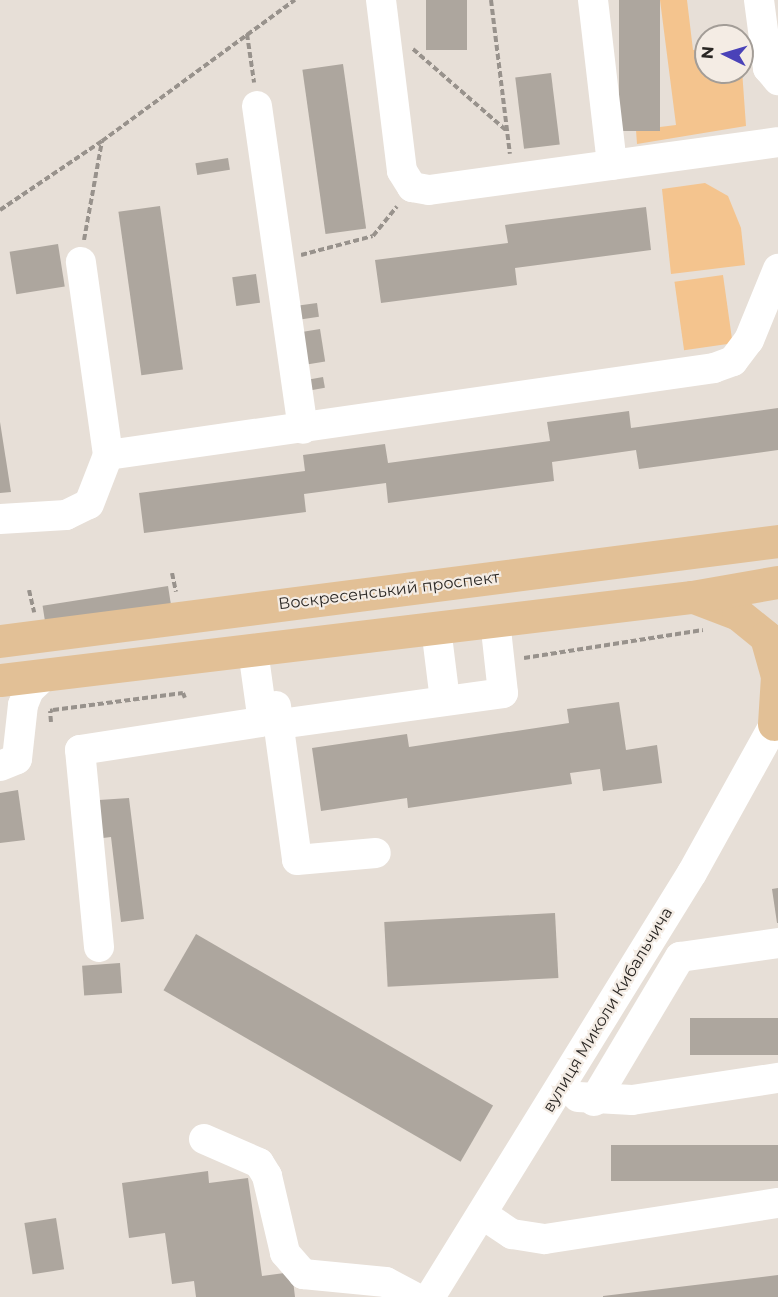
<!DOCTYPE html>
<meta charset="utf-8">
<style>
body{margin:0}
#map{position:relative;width:778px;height:1297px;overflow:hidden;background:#e7dfd7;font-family:Montserrat,sans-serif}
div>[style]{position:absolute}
.green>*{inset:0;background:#f4c48e;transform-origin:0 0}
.building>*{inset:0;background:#ada69e;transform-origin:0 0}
.path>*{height:4px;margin-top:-2px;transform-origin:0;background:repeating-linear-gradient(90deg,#98928c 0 6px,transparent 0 9px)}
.minor>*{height:30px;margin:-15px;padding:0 15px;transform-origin:15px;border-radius:15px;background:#fff}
.major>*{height:33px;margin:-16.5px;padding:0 16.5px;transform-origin:16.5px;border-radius:16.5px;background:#e2c096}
span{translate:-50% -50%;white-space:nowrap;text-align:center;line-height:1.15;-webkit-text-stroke:4.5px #f4ece4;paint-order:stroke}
.street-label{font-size:16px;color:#292623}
.north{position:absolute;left:694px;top:24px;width:60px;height:60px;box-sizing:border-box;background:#f4ece4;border:2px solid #a39d97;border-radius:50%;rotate:275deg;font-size:16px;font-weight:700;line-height:24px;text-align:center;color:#292623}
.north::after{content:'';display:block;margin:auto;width:21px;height:27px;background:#4a42b8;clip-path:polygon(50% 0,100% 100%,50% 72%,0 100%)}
</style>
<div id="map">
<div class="green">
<div style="clip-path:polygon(660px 0,687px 0,693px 50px,706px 49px,706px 72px,742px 70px,746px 126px,637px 144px,636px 130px,676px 125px)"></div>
<div style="clip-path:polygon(705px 183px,728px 196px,741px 228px,745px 265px,671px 274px,662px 189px)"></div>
<div style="left:723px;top:275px;width:69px;height:49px;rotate:82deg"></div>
</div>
<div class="building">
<div style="left:426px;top:0;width:41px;height:50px"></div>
<div style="left:619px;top:0;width:41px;height:131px"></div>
<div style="left:343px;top:64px;width:166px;height:41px;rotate:82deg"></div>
<div style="left:551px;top:73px;width:72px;height:36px;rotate:83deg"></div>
<div style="left:228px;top:158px;width:12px;height:33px;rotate:81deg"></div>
<div style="left:160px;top:206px;width:165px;height:42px;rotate:82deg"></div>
<div style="clip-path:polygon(646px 207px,651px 250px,515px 268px,517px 285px,381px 303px,375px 260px,508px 243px,505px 225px)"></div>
<div style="left:58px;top:244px;width:43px;height:49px;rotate:81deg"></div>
<div style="left:256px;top:274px;width:29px;height:24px;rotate:82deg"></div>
<div style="left:317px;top:303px;width:14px;height:24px;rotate:82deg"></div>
<div style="left:320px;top:329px;width:33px;height:20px;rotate:81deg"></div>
<div style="left:323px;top:377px;width:11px;height:17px;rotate:80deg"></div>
<div style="clip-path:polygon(778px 408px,778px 450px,639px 469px,636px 450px,552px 462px,554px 481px,388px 503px,386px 483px,304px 494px,306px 512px,144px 533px,139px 493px,305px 471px,303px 455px,385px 444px,388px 463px,550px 441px,547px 422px,629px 411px,631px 428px)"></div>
<div style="clip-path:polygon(0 422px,11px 492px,0 493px)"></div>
<div style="left:168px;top:586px;width:20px;height:127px;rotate:81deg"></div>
<div style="clip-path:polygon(619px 702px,626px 750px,657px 745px,662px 783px,603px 791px,600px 769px,570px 773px,572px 784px,408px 808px,407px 798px,321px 811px,312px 748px,407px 734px,409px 747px,569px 723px,567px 709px)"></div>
<div style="clip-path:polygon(18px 790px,25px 840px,0 843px,0 793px)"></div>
<div style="clip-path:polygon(129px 798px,144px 919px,121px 922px,111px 837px,103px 838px,99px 800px)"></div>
<div style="clip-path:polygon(778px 888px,778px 923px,777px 923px,772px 889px)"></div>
<div style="left:555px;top:913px;width:65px;height:171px;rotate:87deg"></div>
<div style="left:196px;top:934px;width:343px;height:65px;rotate:30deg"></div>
<div style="left:120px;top:963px;width:30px;height:38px;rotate:86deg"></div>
<div style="left:778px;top:1018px;width:37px;height:88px;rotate:90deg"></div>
<div style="left:778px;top:1145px;width:36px;height:167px;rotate:90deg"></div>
<div style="clip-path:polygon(208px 1171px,209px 1183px,248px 1178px,262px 1276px,292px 1272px,295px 1297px,196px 1297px,194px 1281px,172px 1284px,165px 1233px,129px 1238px,122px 1183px)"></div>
<div style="left:56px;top:1218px;width:52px;height:32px;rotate:81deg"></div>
<div style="clip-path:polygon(778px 1275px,778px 1297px,603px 1297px,603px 1296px)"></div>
</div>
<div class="path">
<div style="left:491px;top:0;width:155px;rotate:83deg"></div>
<div style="left:247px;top:34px;width:49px;rotate:81.7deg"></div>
<div style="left:413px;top:49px;width:125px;rotate:41.1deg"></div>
<div style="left:0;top:210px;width:123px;rotate:-34.1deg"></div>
<div style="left:102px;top:141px;width:239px;rotate:-36.2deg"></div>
<div style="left:84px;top:240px;width:101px;rotate:-79.7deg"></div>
<div style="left:301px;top:255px;width:74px;rotate:-14.8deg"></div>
<div style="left:373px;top:236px;width:38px;rotate:-51deg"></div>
<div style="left:172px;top:573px;width:19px;rotate:78deg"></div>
<div style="left:29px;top:590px;width:23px;rotate:77deg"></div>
<div style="left:524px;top:658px;width:181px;rotate:-8.9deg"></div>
<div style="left:51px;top:722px;width:11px;rotate:-95deg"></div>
<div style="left:50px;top:711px;width:3px;rotate:-18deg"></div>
<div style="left:53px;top:710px;width:131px;rotate:-7.5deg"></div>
<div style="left:183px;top:693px;width:5px;rotate:68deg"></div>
</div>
<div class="minor">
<div style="left:381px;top:0;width:172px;rotate:83deg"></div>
<div style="left:402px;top:171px;width:19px;rotate:58deg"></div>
<div style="left:412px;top:187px;width:17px;rotate:10deg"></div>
<div style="left:429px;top:190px;width:352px;rotate:-7.8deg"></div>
<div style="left:593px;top:0;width:166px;rotate:83.4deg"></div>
<div style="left:759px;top:0;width:69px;rotate:82.5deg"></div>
<div style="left:768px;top:68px;width:16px;rotate:50deg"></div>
<div style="left:257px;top:106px;width:326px;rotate:81.9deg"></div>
<div style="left:108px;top:455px;width:612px;rotate:-8.17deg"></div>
<div style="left:714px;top:368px;width:20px;rotate:-20deg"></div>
<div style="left:733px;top:361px;width:26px;rotate:-53deg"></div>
<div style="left:749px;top:340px;width:77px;rotate:-67.8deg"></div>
<div style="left:0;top:519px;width:66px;rotate:-3.5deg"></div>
<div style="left:66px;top:515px;width:25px;rotate:-26deg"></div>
<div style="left:89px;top:504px;width:53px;rotate:-68.8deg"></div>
<div style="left:108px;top:455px;width:195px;rotate:-98deg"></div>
<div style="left:436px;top:628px;width:73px;rotate:82.9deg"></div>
<div style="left:276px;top:706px;width:155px;rotate:82.2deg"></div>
<div style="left:297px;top:860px;width:79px;rotate:-5.1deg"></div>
<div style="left:280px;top:724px;width:225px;rotate:-7.9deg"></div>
<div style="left:503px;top:693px;width:72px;rotate:-96.3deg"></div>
<div style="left:0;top:766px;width:18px;rotate:-22deg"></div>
<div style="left:17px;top:759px;width:54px;rotate:-83.7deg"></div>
<div style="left:23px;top:705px;width:16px;rotate:-68deg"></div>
<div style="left:29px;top:690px;width:22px;rotate:-43deg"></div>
<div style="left:99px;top:947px;width:198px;rotate:-95.5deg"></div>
<div style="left:80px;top:750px;width:182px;rotate:-8.8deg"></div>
<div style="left:260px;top:722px;width:7px;rotate:-74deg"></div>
<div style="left:262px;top:715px;width:66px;rotate:-97.9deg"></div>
<div style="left:578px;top:1097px;width:54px;rotate:3.2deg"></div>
<div style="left:632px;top:1100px;width:148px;rotate:-8.6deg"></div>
<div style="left:594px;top:1101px;width:168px;rotate:-59.2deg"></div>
<div style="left:680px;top:957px;width:99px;rotate:-8.1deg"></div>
<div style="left:204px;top:1139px;width:60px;rotate:23.6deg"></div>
<div style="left:259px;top:1163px;width:15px;rotate:58deg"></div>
<div style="left:267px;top:1176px;width:79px;rotate:76.8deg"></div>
<div style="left:285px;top:1253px;width:28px;rotate:49deg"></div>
<div style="left:303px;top:1274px;width:83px;rotate:5.5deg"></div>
<div style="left:386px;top:1282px;width:32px;rotate:28deg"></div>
<div style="left:482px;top:1214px;width:36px;rotate:34deg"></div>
<div style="left:512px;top:1234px;width:33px;rotate:9deg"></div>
<div style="left:545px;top:1239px;width:236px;rotate:-8.8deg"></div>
<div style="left:430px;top:1297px;width:498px;rotate:-58.3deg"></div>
<div style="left:692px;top:873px;width:177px;rotate:-61deg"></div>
</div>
<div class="major">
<div style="left:694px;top:597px;width:47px;rotate:21.1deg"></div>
<div style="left:738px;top:614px;width:36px;rotate:39deg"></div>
<div style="left:766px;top:637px;width:41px;rotate:74.2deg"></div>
<div style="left:777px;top:676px;width:48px;rotate:93.6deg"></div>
<div style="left:0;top:641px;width:784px;rotate:-7.32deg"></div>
<div style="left:0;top:680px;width:697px;rotate:-6.84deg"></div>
<div style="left:692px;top:597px;width:87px;rotate:-9.9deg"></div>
</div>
<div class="street-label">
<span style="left:389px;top:591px;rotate:-7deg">Воскресенський проспект</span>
<span style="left:608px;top:1010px;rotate:-59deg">вулиця Миколи Кибальчича</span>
</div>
<div class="north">N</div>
</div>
